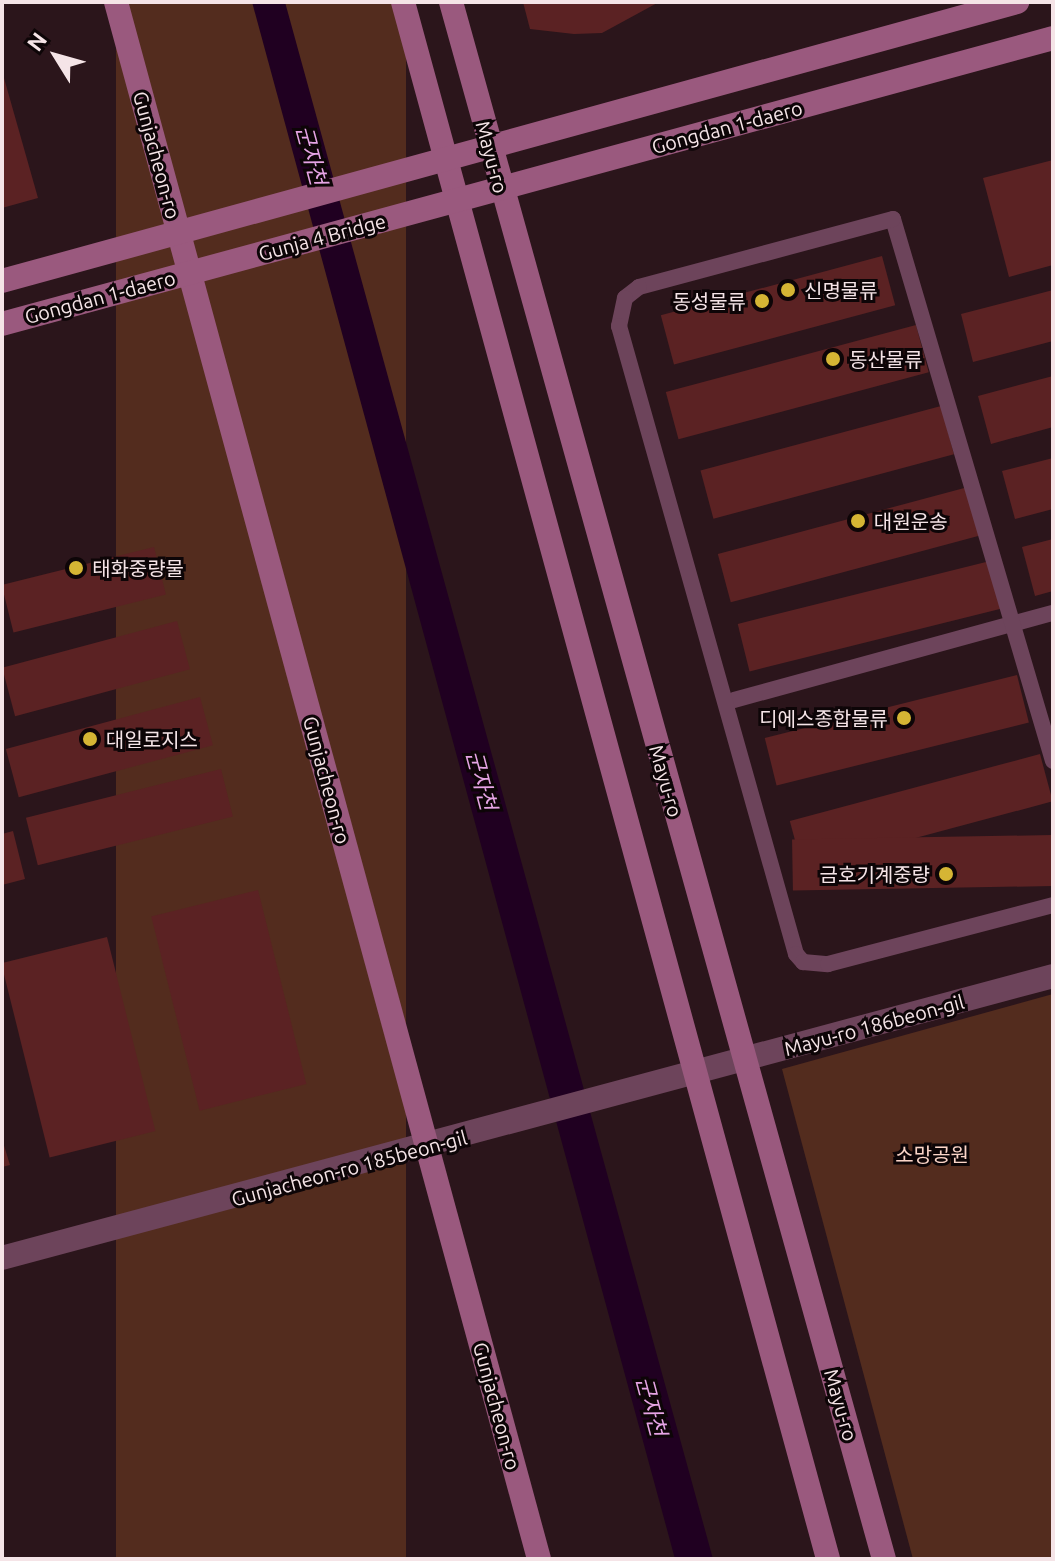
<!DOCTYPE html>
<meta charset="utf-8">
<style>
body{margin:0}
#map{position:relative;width:1055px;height:1561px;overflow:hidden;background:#2b151b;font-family:Ubuntu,"Noto Sans KR",sans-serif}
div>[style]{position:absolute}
.green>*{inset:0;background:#532c1e;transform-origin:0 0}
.water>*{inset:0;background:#200021}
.building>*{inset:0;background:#5b2223;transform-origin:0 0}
.lane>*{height:16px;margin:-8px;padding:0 8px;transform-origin:8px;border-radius:8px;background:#6d445b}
.street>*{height:24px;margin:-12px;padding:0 12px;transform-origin:12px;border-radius:12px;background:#6d445b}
.secondary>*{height:24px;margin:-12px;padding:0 12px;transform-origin:12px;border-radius:12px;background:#9a597e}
.dots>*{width:22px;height:22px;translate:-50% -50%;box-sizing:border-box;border:4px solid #0d0507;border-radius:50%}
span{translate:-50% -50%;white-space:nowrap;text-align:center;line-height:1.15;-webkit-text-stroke:6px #0d0507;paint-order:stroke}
.street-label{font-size:20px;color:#f5e4e7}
.poi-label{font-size:20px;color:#f5e4e7}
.left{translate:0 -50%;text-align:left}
.right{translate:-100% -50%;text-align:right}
.park-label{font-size:20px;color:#fbd5c8}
.water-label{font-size:22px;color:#e6a4e5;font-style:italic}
.frame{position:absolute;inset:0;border:4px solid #f5e4e7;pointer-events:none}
.north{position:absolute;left:16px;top:16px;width:80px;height:80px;-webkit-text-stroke:6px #0d0507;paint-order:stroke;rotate:307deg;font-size:22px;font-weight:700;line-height:32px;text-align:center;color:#f5e4e7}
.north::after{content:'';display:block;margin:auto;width:28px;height:36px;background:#f5e4e7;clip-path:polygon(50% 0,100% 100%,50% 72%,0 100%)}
</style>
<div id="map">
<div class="green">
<div style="left:116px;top:2px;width:290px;height:1613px"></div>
<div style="clip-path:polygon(1053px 994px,1053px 1559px,913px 1559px,782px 1069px)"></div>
</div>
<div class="water">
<div style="clip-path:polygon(252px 2px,285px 2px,713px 1559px,675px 1559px)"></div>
</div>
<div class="building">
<div style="clip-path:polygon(523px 2px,659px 2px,602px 33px,574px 34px,530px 29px)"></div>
<div style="clip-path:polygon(2px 71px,38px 198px,2px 208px)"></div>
<div style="clip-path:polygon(1053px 160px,1053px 265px,1009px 277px,983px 178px)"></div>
<div style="left:882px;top:256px;width:51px;height:229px;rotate:75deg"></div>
<div style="clip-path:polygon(1053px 290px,1053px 341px,973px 362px,961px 314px)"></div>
<div style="left:916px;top:325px;width:49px;height:259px;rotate:75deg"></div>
<div style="clip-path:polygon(1053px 376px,1053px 427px,991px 444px,978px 396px)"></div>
<div style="left:941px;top:406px;width:50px;height:249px;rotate:75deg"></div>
<div style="clip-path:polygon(1053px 458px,1053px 509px,1015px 519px,1002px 471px)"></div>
<div style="left:968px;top:487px;width:50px;height:259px;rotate:75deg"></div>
<div style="clip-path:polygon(1053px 539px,1053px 591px,1035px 596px,1022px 547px)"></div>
<div style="left:154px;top:547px;width:49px;height:157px;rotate:76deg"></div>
<div style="left:990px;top:561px;width:49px;height:260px;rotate:76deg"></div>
<div style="left:177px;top:621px;width:50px;height:181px;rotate:75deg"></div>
<div style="left:1017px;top:675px;width:49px;height:260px;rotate:76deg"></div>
<div style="left:200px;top:697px;width:50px;height:201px;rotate:75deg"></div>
<div style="left:1040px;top:754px;width:49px;height:259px;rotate:75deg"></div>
<div style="left:221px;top:769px;width:49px;height:201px;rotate:76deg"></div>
<div style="clip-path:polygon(13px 831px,25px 879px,2px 885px,2px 834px)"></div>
<div style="left:1052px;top:835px;width:51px;height:260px;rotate:89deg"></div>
<div style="left:258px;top:890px;width:200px;height:110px;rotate:76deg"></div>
<div style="left:107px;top:937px;width:200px;height:109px;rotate:76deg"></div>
<div style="clip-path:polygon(2px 1139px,10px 1165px,2px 1167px)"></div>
</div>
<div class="lane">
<div style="left:734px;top:700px;width:331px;rotate:-15.3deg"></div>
<div style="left:1053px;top:761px;width:565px;rotate:-106.45deg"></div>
<div style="left:893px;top:219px;width:263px;rotate:165deg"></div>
<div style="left:639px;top:287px;width:18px;rotate:142deg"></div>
<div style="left:625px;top:298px;width:29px;rotate:102deg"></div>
<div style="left:619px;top:326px;width:652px;rotate:74.26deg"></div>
<div style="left:796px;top:954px;width:11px;rotate:49deg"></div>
<div style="left:803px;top:962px;width:25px;rotate:5deg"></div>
<div style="left:828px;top:964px;width:233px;rotate:-14.7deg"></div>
</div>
<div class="street">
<div style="left:2px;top:1258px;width:1088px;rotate:-15.02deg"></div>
</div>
<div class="secondary">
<div style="left:116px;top:2px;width:1613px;rotate:74.8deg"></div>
<div style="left:403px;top:2px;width:1614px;rotate:74.73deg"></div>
<div style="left:451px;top:2px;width:1616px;rotate:74.46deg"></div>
<div style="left:2px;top:281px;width:1053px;rotate:-15.37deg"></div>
<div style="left:2px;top:324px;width:1089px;rotate:-15.22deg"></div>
</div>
<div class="dots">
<div style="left:788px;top:290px;background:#d5b534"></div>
<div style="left:762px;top:301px;background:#d5b534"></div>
<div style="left:833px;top:359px;background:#d5b534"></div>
<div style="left:858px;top:521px;background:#d5b534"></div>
<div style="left:76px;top:568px;background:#d5b534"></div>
<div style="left:904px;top:718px;background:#d5b534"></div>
<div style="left:90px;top:739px;background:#d5b534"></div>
<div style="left:946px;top:874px;background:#d5b534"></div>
</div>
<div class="street-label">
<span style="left:727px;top:127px;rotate:-15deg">Gongdan 1-daero</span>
<span style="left:157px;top:155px;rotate:75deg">Gunjacheon-ro</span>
<span style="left:492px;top:157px;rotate:75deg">Mayu-ro</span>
<span style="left:322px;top:237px;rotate:-15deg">Gunja 4 Bridge</span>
<span style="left:100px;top:297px;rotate:-15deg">Gongdan 1-daero</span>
<span style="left:327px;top:780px;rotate:75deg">Gunjacheon-ro</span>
<span style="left:666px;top:781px;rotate:74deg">Mayu-ro</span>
<span style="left:874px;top:1025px;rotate:-15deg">Mayu-ro 186beon-gil</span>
<span style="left:349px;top:1168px;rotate:-15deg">Gunjacheon-ro 185beon-gil</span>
<span style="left:841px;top:1405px;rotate:74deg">Mayu-ro</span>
<span style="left:497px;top:1406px;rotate:75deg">Gunjacheon-ro</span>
</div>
<div class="poi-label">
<span class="left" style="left:804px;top:290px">신명물류</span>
<span class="right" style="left:746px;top:301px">동성물류</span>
<span class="left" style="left:849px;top:359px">동산물류</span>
<span class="left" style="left:874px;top:521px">대원운송</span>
<span class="left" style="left:92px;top:568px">태화중량물</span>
<span class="right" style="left:888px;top:718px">디에스종합물류</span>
<span class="left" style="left:106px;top:739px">대일로지스</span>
<span class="right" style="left:930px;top:874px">금호기계중량</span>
</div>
<div class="park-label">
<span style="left:932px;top:1154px">소망공원</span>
</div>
<div class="water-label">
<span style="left:312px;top:155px;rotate:75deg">군자천</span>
<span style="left:482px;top:780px;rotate:75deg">군자천</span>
<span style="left:652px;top:1406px;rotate:75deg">군자천</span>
</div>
<div class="frame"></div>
<div class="north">N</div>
</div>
